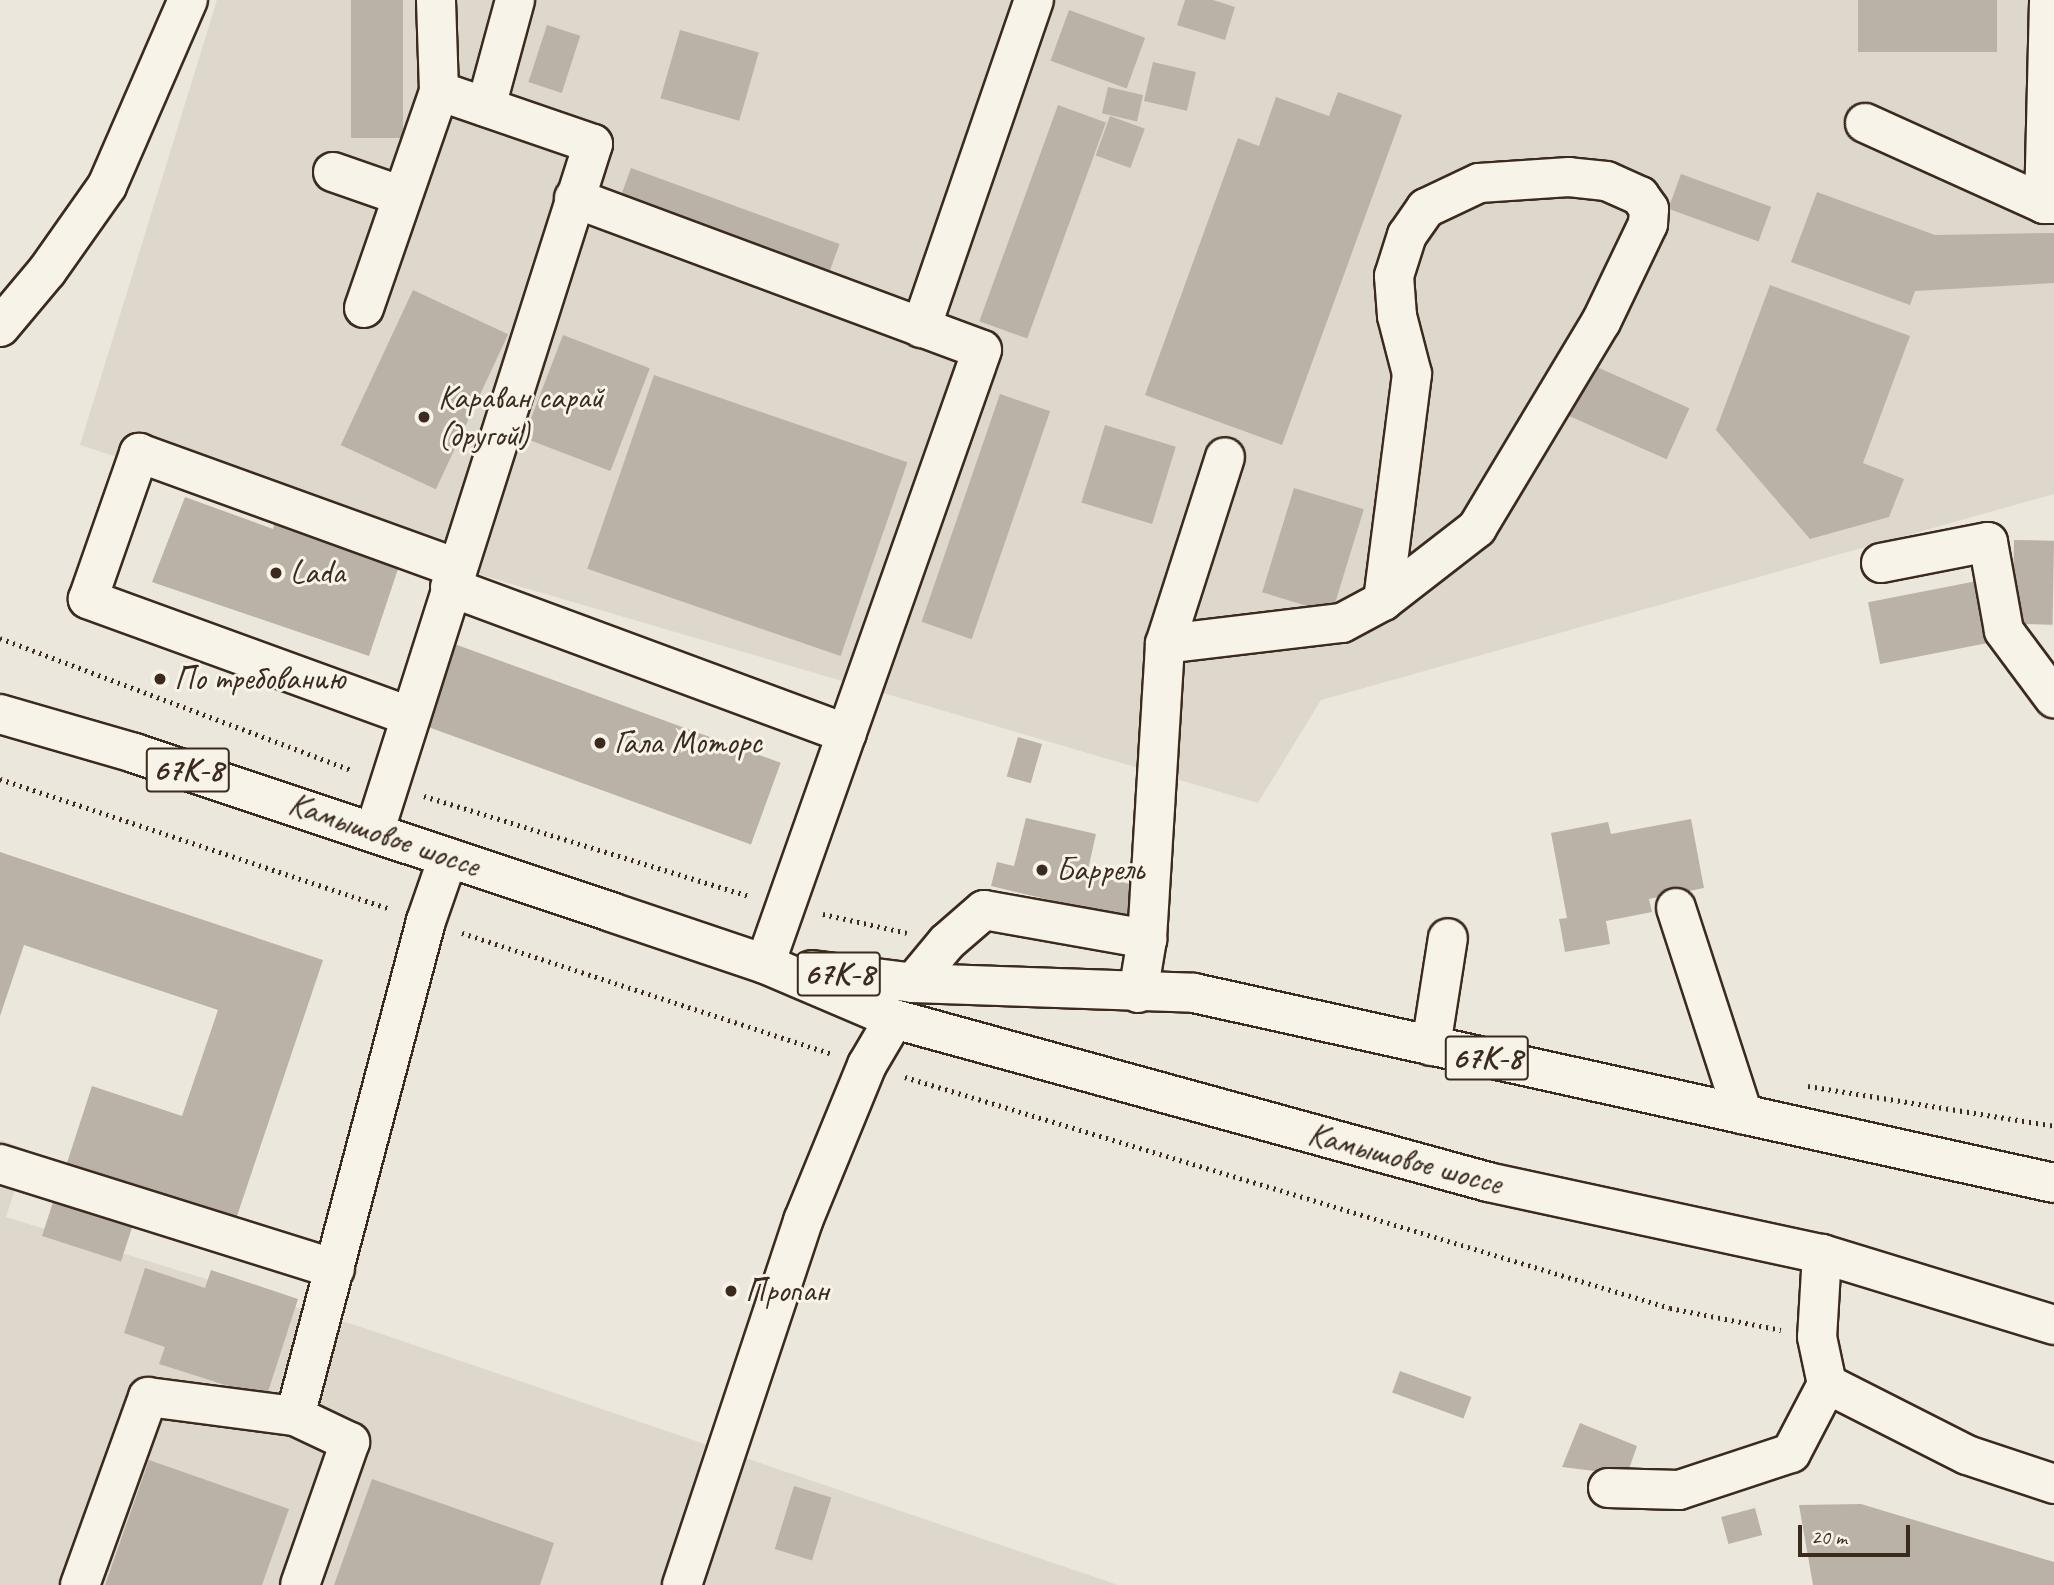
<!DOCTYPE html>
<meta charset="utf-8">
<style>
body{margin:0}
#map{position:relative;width:2054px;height:1585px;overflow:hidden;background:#ece7dc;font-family:Caveat,sans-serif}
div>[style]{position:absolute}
.built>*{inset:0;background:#ddd7cc}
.building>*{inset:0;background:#bab2a7;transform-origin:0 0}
.path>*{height:4.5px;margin-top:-2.25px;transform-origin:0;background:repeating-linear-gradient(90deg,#3b2a1e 0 2px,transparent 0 7px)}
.roads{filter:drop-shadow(2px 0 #3b2a1e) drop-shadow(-2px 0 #3b2a1e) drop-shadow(0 2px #3b2a1e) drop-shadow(0 -2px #3b2a1e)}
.minor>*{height:38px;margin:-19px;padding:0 19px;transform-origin:19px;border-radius:19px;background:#f7f3e8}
.major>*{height:38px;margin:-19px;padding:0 19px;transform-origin:19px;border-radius:19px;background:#f7f3e8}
.dots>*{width:19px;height:19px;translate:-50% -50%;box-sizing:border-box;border:4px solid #f7f3e8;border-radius:50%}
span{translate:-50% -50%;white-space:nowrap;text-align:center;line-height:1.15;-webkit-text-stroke:6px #f7f3e8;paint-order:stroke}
.shield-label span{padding:2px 5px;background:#f7f3e8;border:2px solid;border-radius:5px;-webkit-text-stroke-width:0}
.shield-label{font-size:32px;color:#3b2a1e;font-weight:700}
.poi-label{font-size:33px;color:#3b2a1e}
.left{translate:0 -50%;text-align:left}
.street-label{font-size:33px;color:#3b2a1e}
.scale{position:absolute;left:1798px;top:1525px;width:112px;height:32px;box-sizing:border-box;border:4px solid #3b2a1e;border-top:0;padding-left:9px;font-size:21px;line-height:24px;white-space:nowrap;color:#3b2a1e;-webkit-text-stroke:5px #f7f3e8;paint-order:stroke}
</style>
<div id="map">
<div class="built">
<div style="clip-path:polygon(217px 0,2054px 0,2054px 494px,1321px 700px,1258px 803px,457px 568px,80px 445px)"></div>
<div style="clip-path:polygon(0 1140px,28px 1150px,6px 1217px,364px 1328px,1118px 1585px,0 1585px)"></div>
</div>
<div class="building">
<div style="left:351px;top:0;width:52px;height:138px"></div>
<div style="clip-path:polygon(1185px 0,1213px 0,1235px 7px,1225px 40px,1177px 25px)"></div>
<div style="left:1858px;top:0;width:139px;height:52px"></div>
<div style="left:1069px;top:10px;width:81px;height:54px;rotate:20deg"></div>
<div style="left:547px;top:25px;width:35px;height:60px;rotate:18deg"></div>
<div style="left:680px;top:30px;width:82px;height:71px;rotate:16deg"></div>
<div style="left:1153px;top:62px;width:44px;height:40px;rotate:13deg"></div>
<div style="left:1108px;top:87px;width:36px;height:27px;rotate:13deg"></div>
<div style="clip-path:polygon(1338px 92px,1402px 115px,1282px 445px,1145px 395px,1238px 138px,1259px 146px,1276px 97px,1329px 116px)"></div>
<div style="left:1058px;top:105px;width:51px;height:230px;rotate:20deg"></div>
<div style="left:1110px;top:116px;width:37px;height:42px;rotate:20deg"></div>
<div style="left:631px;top:168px;width:222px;height:35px;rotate:20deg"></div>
<div style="left:1681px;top:174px;width:96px;height:37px;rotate:20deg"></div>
<div style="clip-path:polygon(1817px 192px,1935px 235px,2054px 233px,2054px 283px,1915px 291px,1910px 305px,1791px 262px)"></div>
<div style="clip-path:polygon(1770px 285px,1910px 336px,1863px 463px,1904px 479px,1889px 517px,1810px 539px,1716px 430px)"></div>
<div style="left:413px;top:290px;width:105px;height:171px;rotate:25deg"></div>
<div style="left:563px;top:335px;width:93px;height:110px;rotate:21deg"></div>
<div style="left:1588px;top:363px;width:111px;height:56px;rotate:24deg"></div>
<div style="left:654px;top:375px;width:268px;height:205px;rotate:19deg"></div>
<div style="left:1000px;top:394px;width:53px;height:241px;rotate:19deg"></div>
<div style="left:1105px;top:425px;width:74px;height:81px;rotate:17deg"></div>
<div style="left:1294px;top:488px;width:73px;height:109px;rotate:17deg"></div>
<div style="clip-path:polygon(185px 497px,273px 529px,276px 517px,400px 563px,369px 656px,152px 582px)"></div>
<div style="left:2014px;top:540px;width:40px;height:84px;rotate:1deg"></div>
<div style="left:1977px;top:581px;width:63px;height:111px;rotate:79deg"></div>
<div style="left:449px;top:642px;width:353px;height:87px;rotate:20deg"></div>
<div style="left:1018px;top:737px;width:25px;height:41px;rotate:16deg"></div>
<div style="clip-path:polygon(1026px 818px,1096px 834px,1087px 874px,1134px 885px,1126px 918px,991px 886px,997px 862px,1014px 866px)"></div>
<div style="clip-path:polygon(1691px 819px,1704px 888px,1649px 899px,1652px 912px,1606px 921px,1610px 944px,1565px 952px,1559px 919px,1567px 918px,1551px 833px,1608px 822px,1611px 834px)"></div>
<div style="clip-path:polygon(0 852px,323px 960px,234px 1225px,65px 1169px,92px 1086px,182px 1116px,218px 1010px,24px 945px,0 1016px)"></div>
<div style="left:55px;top:1196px;width:83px;height:42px;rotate:18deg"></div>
<div style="clip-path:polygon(145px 1268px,205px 1288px,211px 1270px,298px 1299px,266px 1398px,159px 1364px,165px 1347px,124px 1333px)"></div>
<div style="left:1400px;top:1371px;width:76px;height:23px;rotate:20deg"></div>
<div style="clip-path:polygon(1580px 1423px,1637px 1446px,1627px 1475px,1562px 1467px)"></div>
<div style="clip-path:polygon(149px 1460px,289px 1509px,262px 1585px,105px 1585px)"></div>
<div style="clip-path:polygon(372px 1479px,554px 1543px,540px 1585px,334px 1585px)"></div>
<div style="left:794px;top:1486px;width:39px;height:66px;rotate:17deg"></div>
<div style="clip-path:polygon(1861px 1504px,2054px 1562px,2054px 1585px,1813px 1585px,1799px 1505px)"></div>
<div style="left:1755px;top:1508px;width:28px;height:35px;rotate:75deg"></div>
</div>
<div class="path">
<div style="left:0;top:638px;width:377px;rotate:20.6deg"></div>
<div style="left:0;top:779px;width:412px;rotate:18.4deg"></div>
<div style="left:424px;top:796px;width:341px;rotate:17.1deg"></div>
<div style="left:823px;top:914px;width:86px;rotate:12.7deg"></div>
<div style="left:462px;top:933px;width:387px;rotate:18.1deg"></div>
<div style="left:905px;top:1077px;width:799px;rotate:16.8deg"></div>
<div style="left:1670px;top:1308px;width:113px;rotate:11.2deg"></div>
<div style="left:1808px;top:1086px;width:249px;rotate:9.2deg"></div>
</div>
<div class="roads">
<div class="minor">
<div style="left:2049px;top:2px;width:202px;rotate:91.4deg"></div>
<div style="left:2044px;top:204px;width:10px"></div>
<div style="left:486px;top:107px;width:111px;rotate:-74.8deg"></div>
<div style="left:1865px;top:123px;width:196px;rotate:24.3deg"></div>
<div style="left:333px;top:172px;width:73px;rotate:19.2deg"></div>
<div style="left:574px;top:198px;width:435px;rotate:20.4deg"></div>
<div style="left:982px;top:350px;width:651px;rotate:109.46deg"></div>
<div style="left:364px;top:308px;width:230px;rotate:-70.9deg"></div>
<div style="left:439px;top:91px;width:91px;rotate:-91.9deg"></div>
<div style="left:0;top:327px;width:73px;rotate:-50deg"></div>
<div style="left:47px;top:271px;width:104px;rotate:-54.8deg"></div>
<div style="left:107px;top:186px;width:203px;rotate:-66.5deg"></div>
<div style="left:921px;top:328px;width:347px;rotate:-71deg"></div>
<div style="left:1881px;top:563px;width:109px;rotate:-11.1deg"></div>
<div style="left:1988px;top:542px;width:90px;rotate:79.8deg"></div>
<div style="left:2004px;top:631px;width:84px;rotate:53.3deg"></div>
<div style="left:450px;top:587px;width:423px;rotate:20.3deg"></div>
<div style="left:1165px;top:644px;width:178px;rotate:-6.8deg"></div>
<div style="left:1342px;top:623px;width:47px;rotate:-28.2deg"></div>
<div style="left:1383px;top:601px;width:119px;rotate:-37.8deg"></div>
<div style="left:1477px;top:528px;width:240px;rotate:-59deg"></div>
<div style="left:1601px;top:322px;width:109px;rotate:-64.4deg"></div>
<div style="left:1648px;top:224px;width:15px;rotate:-86deg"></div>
<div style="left:1649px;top:209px;width:16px;rotate:-125deg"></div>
<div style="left:1640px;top:196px;width:37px;rotate:-156deg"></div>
<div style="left:1606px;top:181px;width:37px;rotate:-174deg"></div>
<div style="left:1569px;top:177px;width:90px;rotate:176.2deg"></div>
<div style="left:1479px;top:183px;width:59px;rotate:154.7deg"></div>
<div style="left:1426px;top:208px;width:33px;rotate:125deg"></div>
<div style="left:1407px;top:235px;width:43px;rotate:107.6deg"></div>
<div style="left:1394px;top:276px;width:40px;rotate:85.7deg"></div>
<div style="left:1397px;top:316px;width:60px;rotate:75.5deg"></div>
<div style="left:1412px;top:374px;width:229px;rotate:97.3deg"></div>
<div style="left:409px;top:716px;width:342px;rotate:-160deg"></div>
<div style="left:88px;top:599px;width:155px;rotate:-70.7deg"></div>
<div style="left:139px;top:453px;width:338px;rotate:19.9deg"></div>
<div style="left:374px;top:833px;width:723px;rotate:-72.37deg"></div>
<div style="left:593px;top:144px;width:163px;rotate:-161deg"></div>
<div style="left:1676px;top:908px;width:217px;rotate:72deg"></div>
<div style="left:913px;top:983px;width:53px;rotate:-50.3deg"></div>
<div style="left:947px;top:942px;width:49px;rotate:-40.9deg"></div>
<div style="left:984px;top:910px;width:166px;rotate:10.1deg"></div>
<div style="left:1138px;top:993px;width:55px;rotate:-80.5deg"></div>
<div style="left:1147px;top:939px;width:296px;rotate:-86.5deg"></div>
<div style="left:1165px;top:644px;width:196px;rotate:-72.2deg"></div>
<div style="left:1431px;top:1046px;width:109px;rotate:-81.1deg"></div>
<div style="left:0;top:1164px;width:351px;rotate:17.4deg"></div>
<div style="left:1822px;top:1254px;width:83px;rotate:93.4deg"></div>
<div style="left:1817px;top:1337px;width:48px;rotate:78deg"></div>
<div style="left:1827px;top:1384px;width:157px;rotate:26.9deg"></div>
<div style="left:1967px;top:1455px;width:92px;rotate:18.4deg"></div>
<div style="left:295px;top:1416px;width:512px;rotate:-75.18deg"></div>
<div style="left:426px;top:921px;width:67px;rotate:-70.8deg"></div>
<div style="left:1608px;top:1488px;width:71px;rotate:1.6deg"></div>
<div style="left:1679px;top:1490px;width:118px;rotate:-18.3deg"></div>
<div style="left:1791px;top:1453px;width:78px;rotate:-62.4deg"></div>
<div style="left:80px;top:1585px;width:200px;rotate:-70.1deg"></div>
<div style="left:148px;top:1397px;width:148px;rotate:7.4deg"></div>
<div style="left:295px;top:1416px;width:61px;rotate:25.3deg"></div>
<div style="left:350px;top:1442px;width:151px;rotate:109.3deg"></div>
<div style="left:682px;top:1585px;width:384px;rotate:-71.6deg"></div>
<div style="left:803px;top:1221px;width:169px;rotate:-67.7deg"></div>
<div style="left:867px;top:1065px;width:53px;rotate:-59.6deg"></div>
</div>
<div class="major">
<div style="left:0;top:714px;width:140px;rotate:16.2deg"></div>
<div style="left:134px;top:753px;width:503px;rotate:18.43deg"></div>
<div style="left:611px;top:912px;width:163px;rotate:18.7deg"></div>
<div style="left:765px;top:964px;width:140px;rotate:23.1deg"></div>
<div style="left:894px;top:1019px;width:616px;rotate:15.34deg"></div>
<div style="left:1488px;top:1182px;width:342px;rotate:12.2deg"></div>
<div style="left:1822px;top:1254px;width:243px;rotate:17deg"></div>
<div style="left:812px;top:970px;width:102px;rotate:7.3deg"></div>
<div style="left:913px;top:983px;width:281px;rotate:2deg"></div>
<div style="left:1194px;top:993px;width:881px;rotate:12.46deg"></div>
</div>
</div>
<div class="dots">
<div style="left:424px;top:417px;background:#3b2a1e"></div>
<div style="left:276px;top:573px;background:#3b2a1e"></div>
<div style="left:160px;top:679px;background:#3b2a1e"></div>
<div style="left:600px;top:743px;background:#3b2a1e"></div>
<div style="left:1042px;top:870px;background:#3b2a1e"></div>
<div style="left:731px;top:1291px;background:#3b2a1e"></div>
</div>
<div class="shield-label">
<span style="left:188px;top:770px">67К-8</span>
<span style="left:839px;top:974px">67К-8</span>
<span style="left:1487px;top:1058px">67К-8</span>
</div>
<div class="poi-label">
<span class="left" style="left:438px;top:417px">Караван сарай<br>(другой)</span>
<span class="left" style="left:290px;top:573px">Lada</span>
<span class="left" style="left:174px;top:679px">По требованию</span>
<span class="left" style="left:614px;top:743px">Гала Моторс</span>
<span class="left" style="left:1056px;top:870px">Баррель</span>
<span class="left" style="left:745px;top:1291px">Пропан</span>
</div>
<div class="street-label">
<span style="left:384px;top:835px;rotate:19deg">Камышовое шоссе</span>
<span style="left:1405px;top:1159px;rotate:15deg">Камышовое шоссе</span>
</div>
<div class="scale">20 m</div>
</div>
